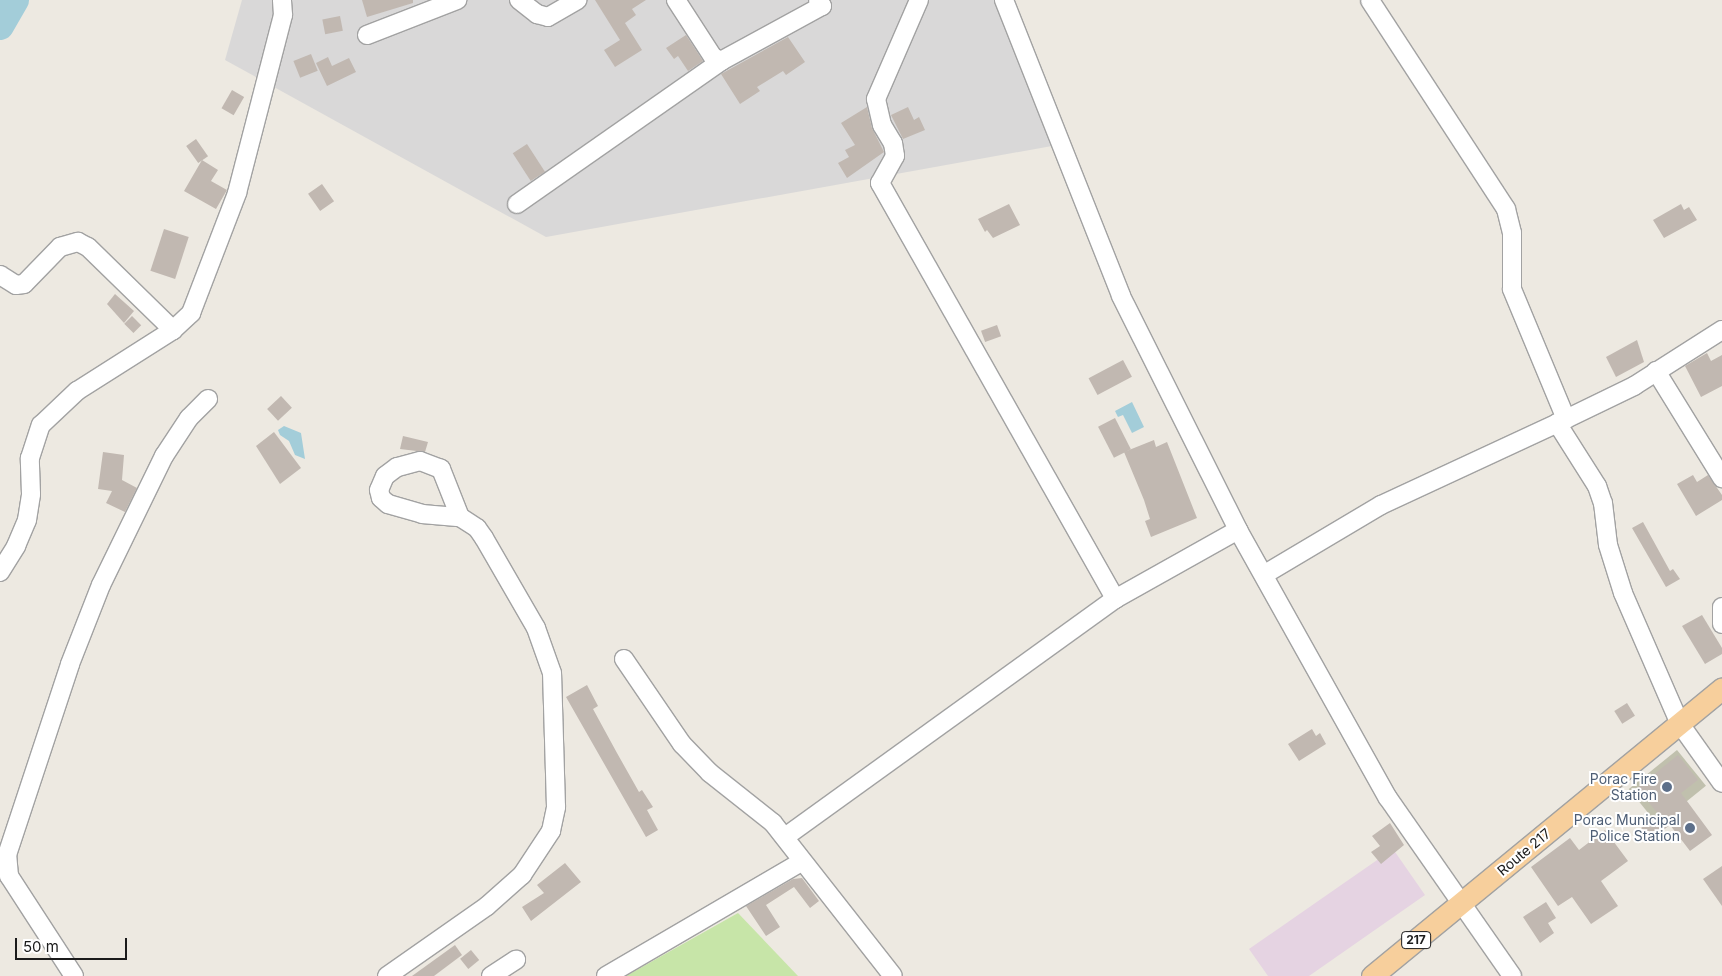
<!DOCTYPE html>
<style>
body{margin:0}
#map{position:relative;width:1722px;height:976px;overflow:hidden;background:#ede9e1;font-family:Inter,sans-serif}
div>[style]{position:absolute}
.residential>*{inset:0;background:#d9d8d8}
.industrial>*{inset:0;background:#e5d3e2}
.construction>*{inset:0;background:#c0c0ad;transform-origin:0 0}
.grass>*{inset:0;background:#c7e5a8}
.water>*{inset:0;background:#a3cdd9}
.river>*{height:28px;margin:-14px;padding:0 14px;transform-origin:14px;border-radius:14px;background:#a3cdd9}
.building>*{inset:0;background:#c1b8b1;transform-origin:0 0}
.roads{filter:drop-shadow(1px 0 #a2a2a2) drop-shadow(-1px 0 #a2a2a2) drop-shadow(0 1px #a2a2a2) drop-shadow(0 -1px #a2a2a2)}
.minor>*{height:18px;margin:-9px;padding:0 9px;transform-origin:9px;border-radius:9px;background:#fff}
.major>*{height:21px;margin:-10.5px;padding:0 10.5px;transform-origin:10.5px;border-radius:10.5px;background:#f7cf9c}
.dots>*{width:14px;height:14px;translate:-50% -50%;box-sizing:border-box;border:2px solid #fff;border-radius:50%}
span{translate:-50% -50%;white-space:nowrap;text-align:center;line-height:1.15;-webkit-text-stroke:4px #fff;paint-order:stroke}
.shield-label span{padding:1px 4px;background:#fff;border:1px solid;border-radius:4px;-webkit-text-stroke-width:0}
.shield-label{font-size:12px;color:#1b1b1b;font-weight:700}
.service-label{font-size:14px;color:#4e5e75}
.right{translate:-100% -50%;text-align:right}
.street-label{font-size:14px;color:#1b1b1b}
.scale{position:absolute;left:15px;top:938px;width:112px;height:22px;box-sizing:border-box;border:2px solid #1b1b1b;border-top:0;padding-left:6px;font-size:15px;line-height:18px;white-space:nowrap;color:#1b1b1b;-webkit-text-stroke:4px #fff;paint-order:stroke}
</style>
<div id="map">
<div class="residential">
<div style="clip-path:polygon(242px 0,1009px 0,1063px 144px,546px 237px,225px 60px)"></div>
</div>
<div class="industrial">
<div style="clip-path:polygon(1393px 849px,1425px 895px,1309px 976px,1268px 976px,1249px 949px)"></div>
</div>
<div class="construction">
<div style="left:1677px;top:750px;width:46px;height:62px;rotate:51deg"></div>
</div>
<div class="grass">
<div style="clip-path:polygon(738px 913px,798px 976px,626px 976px)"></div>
</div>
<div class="water">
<div style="clip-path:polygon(1132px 402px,1144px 427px,1132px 433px,1123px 415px,1118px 417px,1115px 411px)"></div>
<div style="clip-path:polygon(284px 426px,301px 433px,305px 459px,295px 455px,289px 441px,280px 435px,278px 430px)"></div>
</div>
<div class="river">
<div style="left:0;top:26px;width:30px;rotate:-60deg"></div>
</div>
<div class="building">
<div style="clip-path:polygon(362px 0,413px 0,413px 3px,367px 17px)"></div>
<div style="clip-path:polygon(595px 0,646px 0,632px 9px,636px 15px,625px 23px,642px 50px,615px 67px,604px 50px,620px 40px)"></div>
<div style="left:340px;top:16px;width:15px;height:18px;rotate:79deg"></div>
<div style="clip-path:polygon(686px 35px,703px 61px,688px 71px,678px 56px,674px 59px,666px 48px)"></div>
<div style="clip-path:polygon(788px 37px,805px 62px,786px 75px,783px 71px,757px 87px,760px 91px,740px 104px,721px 74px)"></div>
<div style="left:311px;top:54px;width:18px;height:19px;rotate:68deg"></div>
<div style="clip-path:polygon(328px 57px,332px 66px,349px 58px,356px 72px,327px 86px,316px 63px)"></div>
<div style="left:232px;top:90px;width:14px;height:21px;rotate:30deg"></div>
<div style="clip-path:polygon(867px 107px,872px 128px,884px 152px,847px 178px,838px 163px,849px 157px,845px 150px,855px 145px,841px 123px)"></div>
<div style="clip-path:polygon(908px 107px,914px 120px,919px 117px,925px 130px,903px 139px,891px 115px)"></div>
<div style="left:196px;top:139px;width:21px;height:12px;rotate:55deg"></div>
<div style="left:527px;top:144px;width:33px;height:17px;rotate:57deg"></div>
<div style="clip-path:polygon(202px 160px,218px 170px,211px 181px,227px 190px,216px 209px,184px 191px)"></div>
<div style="left:322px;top:184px;width:21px;height:17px;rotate:55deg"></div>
<div style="clip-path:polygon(1009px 204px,1020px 225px,993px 238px,987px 230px,985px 232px,978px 219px)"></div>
<div style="clip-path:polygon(1681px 204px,1684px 210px,1689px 207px,1697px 220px,1664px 238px,1653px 220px)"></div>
<div style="left:164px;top:229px;width:26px;height:44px;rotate:18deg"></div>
<div style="clip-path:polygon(115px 294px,134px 311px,124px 323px,107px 304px)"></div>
<div style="left:132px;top:316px;width:13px;height:11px;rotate:45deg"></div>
<div style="left:997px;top:325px;width:12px;height:17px;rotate:70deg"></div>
<div style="clip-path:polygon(1637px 340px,1644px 362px,1616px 377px,1606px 357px)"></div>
<div style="clip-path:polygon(1707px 353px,1711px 361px,1722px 355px,1722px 386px,1701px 397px,1685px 366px)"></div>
<div style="left:1123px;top:360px;width:19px;height:39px;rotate:62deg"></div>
<div style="left:281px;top:396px;width:16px;height:19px;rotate:47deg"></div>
<div style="left:1115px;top:418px;width:35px;height:19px;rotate:63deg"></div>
<div style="clip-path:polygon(274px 432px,301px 468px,280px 484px,256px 446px)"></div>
<div style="clip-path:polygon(403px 436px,428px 442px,425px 452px,400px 449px)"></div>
<div style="clip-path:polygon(1154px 440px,1156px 447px,1167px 442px,1197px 518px,1151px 537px,1145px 521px,1150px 519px,1144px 500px,1124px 452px)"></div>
<div style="clip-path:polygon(103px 452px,124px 455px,122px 480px,137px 488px,125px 512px,106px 503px,112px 491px,98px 489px)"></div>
<div style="clip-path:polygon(1693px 475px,1697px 482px,1708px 475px,1722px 495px,1722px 500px,1696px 516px,1677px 484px)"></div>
<div style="clip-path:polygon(1643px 522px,1670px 571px,1673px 569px,1680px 579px,1666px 587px,1632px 528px)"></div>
<div style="clip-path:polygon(1702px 615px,1722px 648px,1722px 654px,1705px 664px,1682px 626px)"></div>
<div style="clip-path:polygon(587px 685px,598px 706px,593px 709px,617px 753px,639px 792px,642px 790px,653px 807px,647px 810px,658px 830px,646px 837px,566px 697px)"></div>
<div style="left:1627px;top:703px;width:15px;height:15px;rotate:58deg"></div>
<div style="clip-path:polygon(1312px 729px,1316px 736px,1320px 733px,1326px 744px,1299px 761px,1288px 744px)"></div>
<div style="clip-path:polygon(1678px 755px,1698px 780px,1681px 793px,1712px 835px,1690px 851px,1670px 825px,1650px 840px,1641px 828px,1659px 815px,1637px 788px)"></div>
<div style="clip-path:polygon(1390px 823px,1404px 845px,1381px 864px,1371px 852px,1380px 846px,1372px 836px)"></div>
<div style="clip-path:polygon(1605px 830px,1628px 861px,1601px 881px,1618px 906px,1591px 924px,1572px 897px,1558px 906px,1531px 867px,1570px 838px,1579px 850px)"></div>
<div style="clip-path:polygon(565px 863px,581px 882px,531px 921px,522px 907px,544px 893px,537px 885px)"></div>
<div style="clip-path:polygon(1722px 866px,1722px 906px,1703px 879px)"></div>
<div style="clip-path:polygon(802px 878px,819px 901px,810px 908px,794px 887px,766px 905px,780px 927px,766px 936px,746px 906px,793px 879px)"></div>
<div style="clip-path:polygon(1546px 902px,1556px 918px,1548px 923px,1554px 933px,1540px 943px,1523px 917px)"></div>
<div style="clip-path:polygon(455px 945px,462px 955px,434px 976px,412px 976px)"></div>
<div style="left:471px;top:950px;width:13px;height:14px;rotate:51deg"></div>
</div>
<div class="roads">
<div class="minor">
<div style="left:519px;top:0;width:23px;rotate:38deg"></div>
<div style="left:537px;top:14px;width:11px;rotate:15deg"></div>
<div style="left:548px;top:17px;width:34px;rotate:-30deg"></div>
<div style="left:676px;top:0;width:68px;rotate:57deg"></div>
<div style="left:713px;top:57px;width:9px;rotate:27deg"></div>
<div style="left:721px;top:61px;width:115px;rotate:-28.6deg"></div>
<div style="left:822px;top:6px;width:7px;rotate:-124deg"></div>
<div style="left:919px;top:0;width:108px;rotate:113.5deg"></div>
<div style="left:876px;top:99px;width:27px;rotate:77deg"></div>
<div style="left:882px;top:125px;width:21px;rotate:59deg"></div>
<div style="left:893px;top:143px;width:13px;rotate:81deg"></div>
<div style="left:895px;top:156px;width:31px;rotate:119deg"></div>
<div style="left:880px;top:183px;width:478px;rotate:60.5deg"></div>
<div style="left:1004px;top:0;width:318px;rotate:68.4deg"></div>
<div style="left:1121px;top:296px;width:262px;rotate:63.4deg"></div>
<div style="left:1238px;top:530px;width:307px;rotate:60.8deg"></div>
<div style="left:1388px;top:798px;width:217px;rotate:55.1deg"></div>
<div style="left:367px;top:35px;width:97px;rotate:-21.3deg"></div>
<div style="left:517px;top:204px;width:249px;rotate:-35deg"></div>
<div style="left:0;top:275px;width:19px;rotate:32deg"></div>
<div style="left:16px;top:285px;width:8px;rotate:-7deg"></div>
<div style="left:24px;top:284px;width:52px;rotate:-45.8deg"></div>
<div style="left:60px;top:247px;width:19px;rotate:-16deg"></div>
<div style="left:78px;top:242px;width:11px;rotate:27deg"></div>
<div style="left:88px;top:247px;width:119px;rotate:44.3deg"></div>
<div style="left:1656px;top:371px;width:126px;rotate:58.3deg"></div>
<div style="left:1566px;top:419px;width:76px;rotate:-25.9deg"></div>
<div style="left:1634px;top:386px;width:104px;rotate:-32.5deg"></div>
<div style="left:1557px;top:423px;width:75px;rotate:57.6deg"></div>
<div style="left:1597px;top:486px;width:18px;rotate:71deg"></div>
<div style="left:1603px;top:503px;width:42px;rotate:83.2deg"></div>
<div style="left:1608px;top:545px;width:50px;rotate:72.6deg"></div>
<div style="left:1623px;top:593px;width:143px;rotate:66.5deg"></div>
<div style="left:1680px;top:724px;width:72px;rotate:54.6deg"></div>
<div style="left:0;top:572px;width:31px;rotate:-58deg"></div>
<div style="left:16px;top:546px;width:28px;rotate:-67deg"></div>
<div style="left:27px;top:520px;width:26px;rotate:-81deg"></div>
<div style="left:31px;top:494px;width:36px;rotate:-92deg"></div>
<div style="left:30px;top:458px;width:35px;rotate:-72deg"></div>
<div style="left:41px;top:425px;width:50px;rotate:-43.4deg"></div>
<div style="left:77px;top:391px;width:114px;rotate:-32.4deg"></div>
<div style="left:173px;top:330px;width:25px;rotate:-43deg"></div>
<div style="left:191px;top:313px;width:129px;rotate:-69deg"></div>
<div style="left:237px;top:193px;width:184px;rotate:-75.5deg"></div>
<div style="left:283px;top:15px;width:15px;rotate:-94deg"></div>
<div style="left:1265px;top:574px;width:135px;rotate:-30.7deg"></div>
<div style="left:1381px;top:505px;width:204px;rotate:-24.9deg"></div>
<div style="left:1566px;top:419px;width:141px;rotate:-112.6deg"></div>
<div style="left:1512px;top:289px;width:56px;rotate:-90deg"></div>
<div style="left:1512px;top:233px;width:25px;rotate:-104deg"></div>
<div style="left:1506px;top:209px;width:249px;rotate:-123.1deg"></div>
<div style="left:1722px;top:607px;width:17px;rotate:90deg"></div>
<div style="left:624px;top:659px;width:103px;rotate:55.7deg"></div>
<div style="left:682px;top:744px;width:40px;rotate:46deg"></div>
<div style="left:710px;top:773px;width:80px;rotate:38.4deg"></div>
<div style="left:773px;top:823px;width:194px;rotate:51.9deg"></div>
<div style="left:785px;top:837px;width:407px;rotate:-35.8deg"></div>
<div style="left:1115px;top:599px;width:141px;rotate:-29.3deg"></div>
<div style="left:74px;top:976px;width:119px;rotate:-123deg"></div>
<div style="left:9px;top:876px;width:21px;rotate:-95deg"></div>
<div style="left:7px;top:855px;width:201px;rotate:-71.7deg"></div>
<div style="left:70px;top:664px;width:85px;rotate:-68.6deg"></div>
<div style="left:101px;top:585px;width:144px;rotate:-64deg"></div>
<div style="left:164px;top:456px;width:45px;rotate:-56.7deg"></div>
<div style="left:189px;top:418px;width:27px;rotate:-45deg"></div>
<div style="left:387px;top:976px;width:122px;rotate:-35deg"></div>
<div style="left:487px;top:906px;width:47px;rotate:-41.5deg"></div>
<div style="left:522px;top:875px;width:53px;rotate:-56.6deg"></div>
<div style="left:551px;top:831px;width:25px;rotate:-78deg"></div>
<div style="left:556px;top:807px;width:134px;rotate:-91.7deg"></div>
<div style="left:552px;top:673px;width:48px;rotate:-109.6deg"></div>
<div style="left:536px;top:628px;width:104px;rotate:-120deg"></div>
<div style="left:484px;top:538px;width:12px;rotate:-125deg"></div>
<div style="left:477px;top:528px;width:20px;rotate:-147deg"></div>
<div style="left:460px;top:517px;width:52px;rotate:-111.6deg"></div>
<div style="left:441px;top:469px;width:22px;rotate:-159deg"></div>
<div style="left:420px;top:461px;width:24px;rotate:165deg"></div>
<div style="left:397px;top:467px;width:15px;rotate:143deg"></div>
<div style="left:385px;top:476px;width:15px;rotate:113deg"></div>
<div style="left:379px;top:490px;width:8px;rotate:76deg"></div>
<div style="left:381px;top:498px;width:9px;rotate:41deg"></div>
<div style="left:388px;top:504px;width:35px;rotate:16deg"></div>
<div style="left:422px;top:514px;width:38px;rotate:5deg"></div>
<div style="left:491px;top:976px;width:30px;rotate:-33deg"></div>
<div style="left:606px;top:976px;width:226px;rotate:-30.3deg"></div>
</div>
<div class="major">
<div style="left:1372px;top:976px;width:453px;rotate:-39.4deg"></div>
</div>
</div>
<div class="dots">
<div style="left:1667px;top:787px;background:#5c6f8a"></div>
<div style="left:1690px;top:828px;background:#5c6f8a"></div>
</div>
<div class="shield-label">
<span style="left:1416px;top:940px">217</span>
</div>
<div class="service-label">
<span class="right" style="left:1657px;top:787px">Porac Fire<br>Station</span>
<span class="right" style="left:1680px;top:828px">Porac Municipal<br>Police Station</span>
</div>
<div class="street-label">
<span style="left:1524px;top:852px;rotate:-40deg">Route 217</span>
</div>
<div class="scale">50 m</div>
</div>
